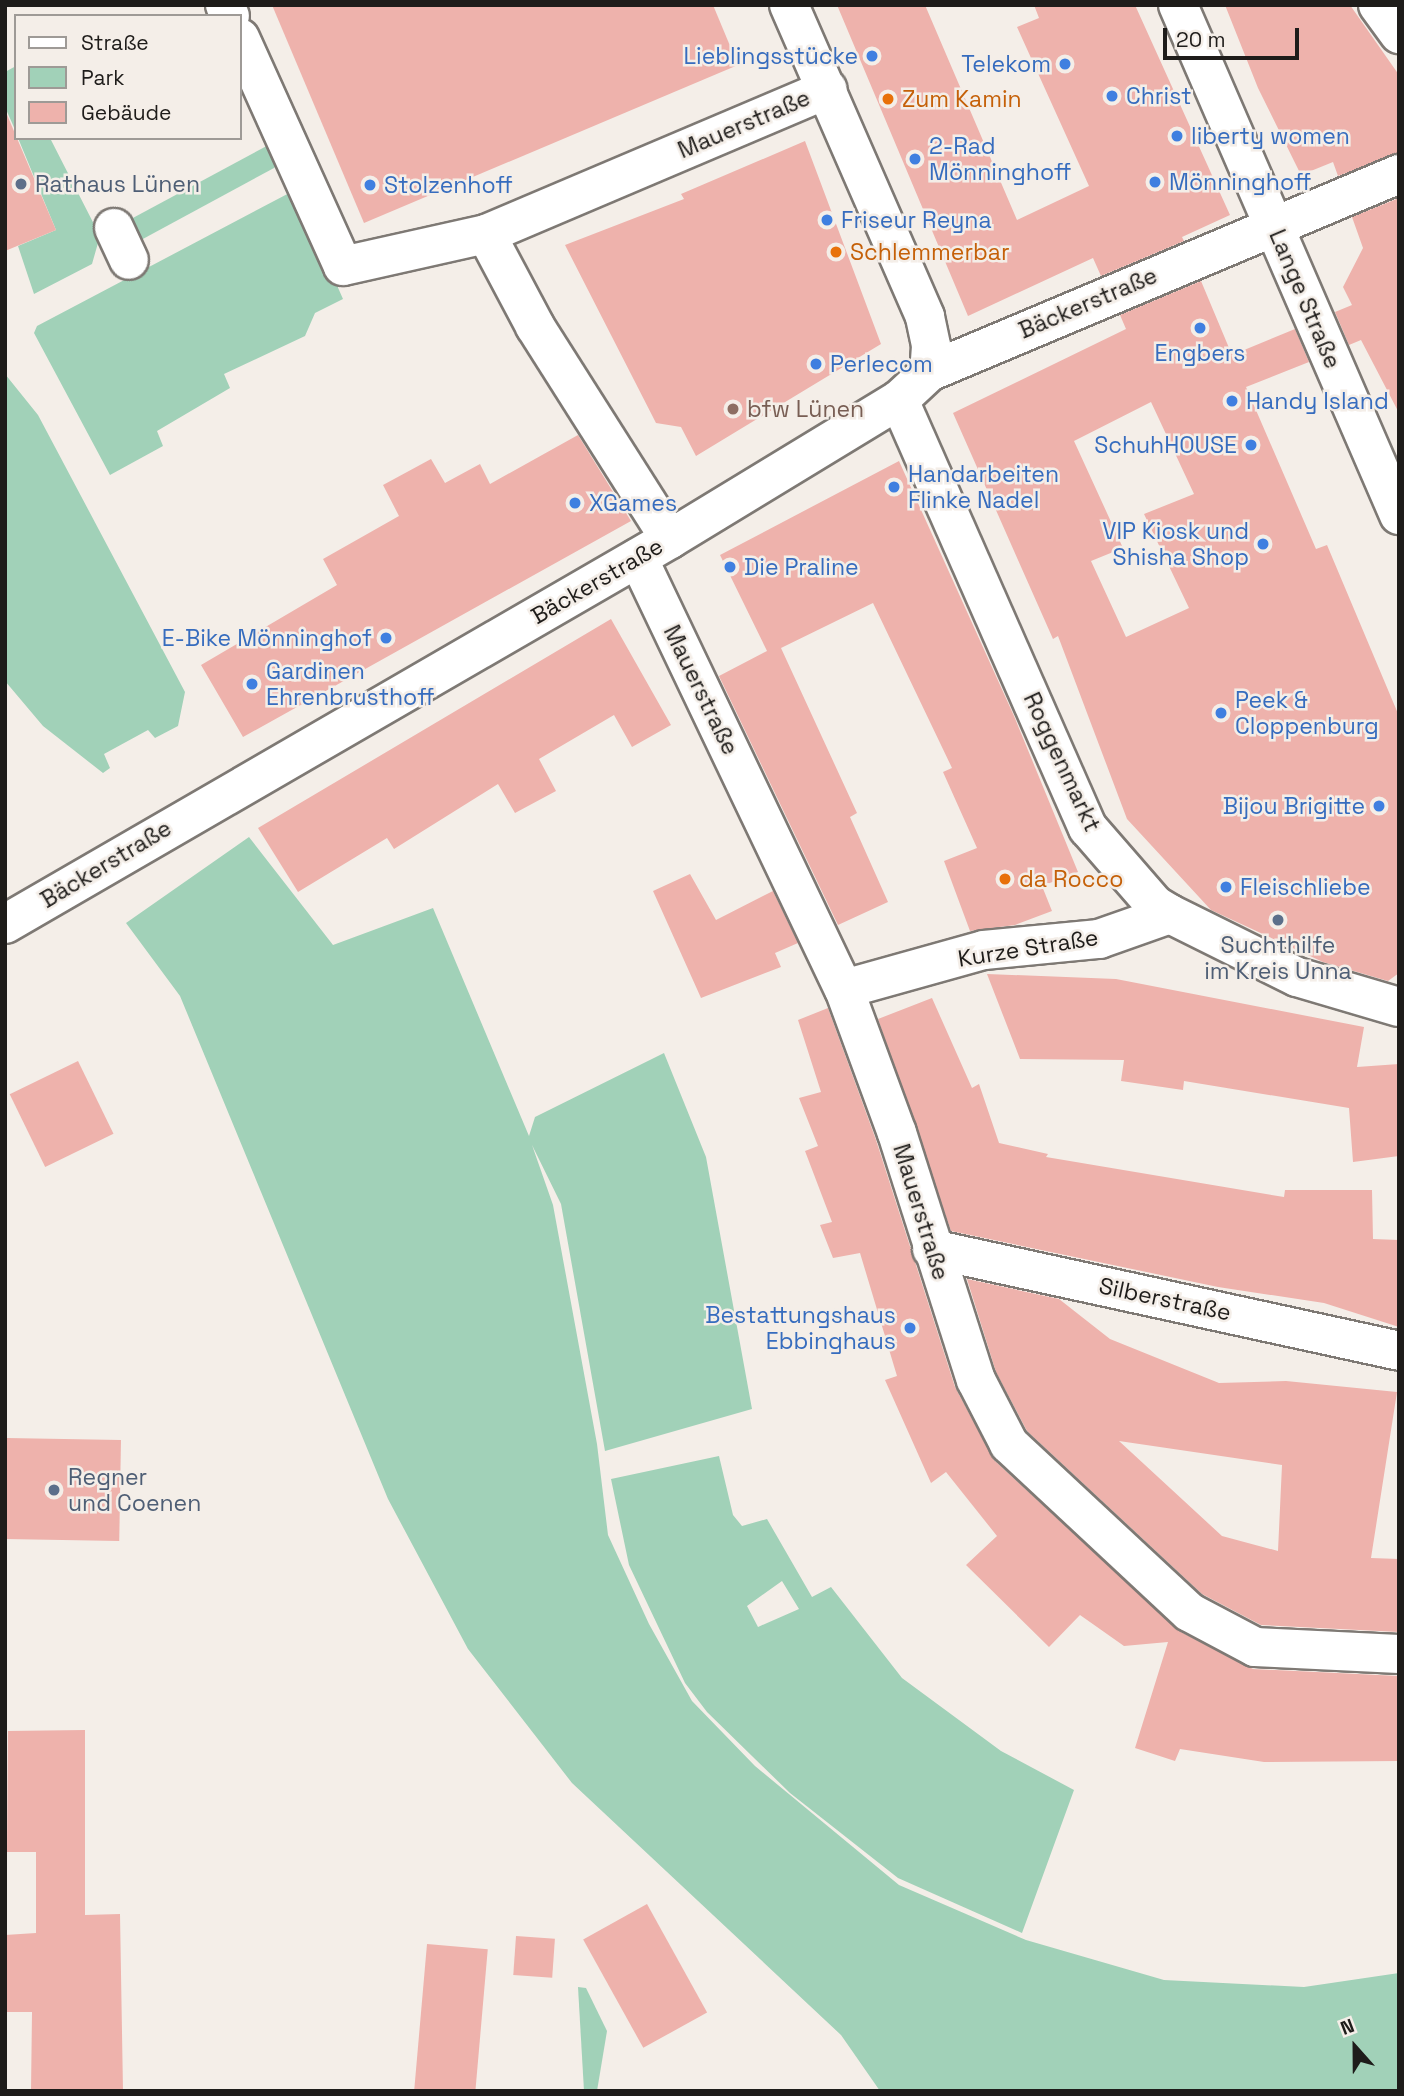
<!DOCTYPE html>
<meta charset="utf-8">
<style>
body{margin:0}
#map{position:relative;width:1404px;height:2096px;overflow:hidden;background:#f4eee8;font-family:"Space Grotesk",sans-serif}
div>[style]{position:absolute}
.green>*{inset:0;background:#a1d1b8}
.building>*{inset:0;background:#eeb2ac;transform-origin:0 0}
.roads{filter:drop-shadow(2px 0 #7e7974) drop-shadow(-2px 0 #7e7974) drop-shadow(0 2px #7e7974) drop-shadow(0 -2px #7e7974)}
.street>*{height:38px;margin:-19px;padding:0 19px;transform-origin:19px;border-radius:19px;background:#fff}
.dots>*{width:19px;height:19px;translate:-50% -50%;box-sizing:border-box;border:4px solid #f4eee8;border-radius:50%}
span{translate:-50% -50%;white-space:nowrap;text-align:center;line-height:1.15;-webkit-text-stroke:5px #f4eee8;paint-order:stroke}
.shop-label{font-size:23px;color:#366cbe}
.right{translate:-100% -50%;text-align:right}
.left{translate:0 -50%;text-align:left}
.food-label{font-size:23px;color:#c56008}
.street-label{font-size:23px;color:#1e1c1a}
.service-label{font-size:23px;color:#4e5e75}
.education-label{font-size:23px;color:#785e54}
.frame{position:absolute;inset:0;border:7px solid #1e1c1a;pointer-events:none}
.legend{position:absolute;left:14px;top:14px;width:228px;height:126px;box-sizing:border-box;background:#f4eee8;border:2px solid #9e9a96;margin:0;padding:9px 12px;list-style:none;font-size:21px;color:#1e1c1a}
.legend li{display:flex;align-items:center;gap:14px;height:35px}
.legend b{width:35px;border:2px solid #9e9a96}
.north{position:absolute;left:1320px;top:2012px;width:70px;height:70px;-webkit-text-stroke:5px #f4eee8;paint-order:stroke;rotate:339deg;font-size:19px;font-weight:700;line-height:28px;text-align:center;color:#1e1c1a}
.north::after{content:'';display:block;margin:auto;width:24px;height:32px;background:#1e1c1a;clip-path:polygon(50% 0,100% 100%,50% 72%,0 100%)}
.scale{position:absolute;left:1163px;top:28px;width:136px;height:32px;box-sizing:border-box;border:4px solid #1e1c1a;border-top:0;padding-left:9px;font-size:21px;line-height:24px;white-space:nowrap;color:#1e1c1a;-webkit-text-stroke:5px #f4eee8;paint-order:stroke}
</style>
<div id="map">
<div class="green">
<div style="clip-path:polygon(16px 66px,16px 132px,5px 107px,5px 72px)"></div>
<div style="clip-path:polygon(18px 138px,50px 138px,100px 236px,92px 264px,34px 294px,18px 246px,56px 230px)"></div>
<div style="clip-path:polygon(276px 141px,283px 157px,274px 168px,141px 240px,131px 219px)"></div>
<div style="clip-path:polygon(295px 190px,343px 299px,315px 313px,305px 336px,224px 374px,230px 388px,157px 431px,163px 446px,110px 475px,34px 333px,37px 326px)"></div>
<div style="clip-path:polygon(5px 374px,38px 415px,185px 692px,178px 726px,155px 738px,148px 730px,104px 754px,110px 768px,103px 773px,43px 726px,5px 681px)"></div>
<div style="clip-path:polygon(249px 837px,333px 945px,433px 908px,529px 1136px,535px 1117px,664px 1053px,706px 1157px,752px 1409px,605px 1451px,561px 1204px,532px 1145px,553px 1205px,597px 1444px,608px 1535px,649px 1624px,692px 1701px,755px 1766px,899px 1885px,1026px 1940px,1164px 1980px,1304px 1987px,1399px 1973px,1399px 2091px,880px 2091px,841px 2035px,572px 1783px,468px 1649px,388px 1499px,180px 996px,126px 923px)"></div>
<div style="clip-path:polygon(evenodd,719px 1456px,733px 1515px,742px 1526px,767px 1519px,812px 1597px,831px 1587px,902px 1678px,1001px 1751px,1074px 1790px,1022px 1933px,898px 1878px,790px 1793px,707px 1712px,685px 1683px,629px 1565px,611px 1479px,719px 1456px,782px 1581px,799px 1609px,758px 1627px,747px 1606px,782px 1581px)"></div>
<div style="clip-path:polygon(578px 1987px,586px 1988px,607px 2031px,597px 2091px,584px 2091px)"></div>
</div>
<div class="building">
<div style="clip-path:polygon(272px 5px,713px 5px,738px 65px,364px 223px)"></div>
<div style="clip-path:polygon(837px 5px,925px 5px,1017px 220px,1089px 186px,1017px 27px,1039px 18px,1034px 5px,1135px 5px,1230px 215px,1182px 237px,1184px 241px,1101px 276px,1093px 258px,968px 316px)"></div>
<div style="clip-path:polygon(1225px 5px,1350px 5px,1399px 75px,1399px 153px,1338px 176px,1333px 162px,1301px 175px,1258px 88px)"></div>
<div style="clip-path:polygon(5px 110px,56px 230px,5px 251px)"></div>
<div style="clip-path:polygon(805px 141px,881px 344px,696px 456px,681px 427px,656px 423px,565px 245px,684px 199px,681px 194px)"></div>
<div style="clip-path:polygon(1399px 198px,1399px 413px,1361px 340px,1349px 345px,1335px 312px,1352px 305px,1343px 287px,1363px 248px,1352px 217px)"></div>
<div style="clip-path:polygon(evenodd,1201px 281px,1232px 355px,1295px 329px,1309px 362px,1246px 387px,1316px 549px,1327px 545px,1399px 716px,1399px 973px,1388px 981px,1323px 962px,1211px 910px,1127px 819px,1058px 636px,1053px 639px,953px 413px,1126px 329px,1120px 315px,1201px 281px,1151px 402px,1194px 494px,1144px 514px,1189px 608px,1126px 637px,1091px 561px,1123px 548px,1074px 441px,1151px 402px)"></div>
<div style="clip-path:polygon(578px 435px,631px 521px,243px 737px,201px 665px,337px 585px,323px 559px,399px 516px,383px 485px,431px 459px,445px 483px,480px 464px,490px 484px)"></div>
<div style="clip-path:polygon(899px 461px,1014px 716px,1078px 872px,1042px 886px,1052px 911px,1015px 925px,970px 931px,944px 861px,977px 848px,943px 772px,952px 768px,873px 603px,781px 648px,857px 813px,850px 817px,888px 902px,838px 925px,719px 676px,767px 651px,720px 555px)"></div>
<div style="clip-path:polygon(611px 619px,671px 725px,632px 747px,614px 715px,539px 759px,556px 791px,515px 813px,498px 784px,394px 849px,387px 838px,298px 892px,258px 828px)"></div>
<div style="clip-path:polygon(690px 874px,716px 920px,773px 891px,798px 943px,775px 953px,781px 967px,701px 998px,653px 891px)"></div>
<div style="clip-path:polygon(987px 974px,1116px 979px,1364px 1027px,1357px 1067px,1399px 1064px,1399px 1156px,1353px 1162px,1349px 1108px,1184px 1081px,1183px 1090px,1121px 1081px,1124px 1060px,1020px 1059px)"></div>
<div style="clip-path:polygon(932px 998px,972px 1088px,979px 1084px,999px 1143px,1048px 1154px,1046px 1157px,1284px 1197px,1285px 1190px,1372px 1190px,1373px 1239px,1399px 1240px,1399px 1327px,1324px 1303px,1218px 1287px,951px 1231px,878px 1019px)"></div>
<div style="clip-path:polygon(828px 1008px,876px 1140px,955px 1387px,994px 1460px,1179px 1631px,1253px 1669px,1399px 1676px,1399px 1761px,1264px 1762px,1180px 1749px,1175px 1761px,1135px 1748px,1168px 1642px,1124px 1646px,1080px 1615px,1049px 1647px,966px 1565px,997px 1536px,946px 1472px,931px 1483px,885px 1380px,897px 1376px,860px 1253px,833px 1258px,820px 1225px,832px 1222px,805px 1151px,818px 1146px,799px 1098px,821px 1092px,798px 1020px)"></div>
<div style="left:78px;top:1061px;width:81px;height:76px;rotate:64deg"></div>
<div style="clip-path:polygon(evenodd,967px 1279px,1059px 1299px,1110px 1339px,1219px 1383px,1286px 1381px,1397px 1392px,1371px 1558px,1399px 1559px,1399px 1632px,1261px 1625px,1202px 1594px,1027px 1431px,996px 1372px,967px 1279px,1119px 1441px,1282px 1465px,1278px 1551px,1222px 1536px,1119px 1441px)"></div>
<div style="left:7px;top:1438px;width:114px;height:101px;rotate:1deg"></div>
<div style="clip-path:polygon(85px 1730px,85px 1915px,120px 1914px,123px 2091px,31px 2091px,32px 2012px,5px 2012px,5px 1935px,36px 1933px,36px 1852px,7px 1852px,8px 1731px)"></div>
<div style="left:647px;top:1904px;width:124px;height:73px;rotate:61deg"></div>
<div style="left:516px;top:1936px;width:39px;height:39px;rotate:4deg"></div>
<div style="left:427px;top:1944px;width:61px;height:147px;rotate:5deg"></div>
</div>
<div class="roads">
<div class="street">
<div style="left:225px;top:5px;width:12px;rotate:66deg"></div>
<div style="left:789px;top:5px;width:340px;rotate:66.4deg"></div>
<div style="left:925px;top:317px;width:30px;rotate:78deg"></div>
<div style="left:931px;top:346px;width:26px;rotate:94deg"></div>
<div style="left:1178px;top:5px;width:556px;rotate:66.57deg"></div>
<div style="left:1378px;top:5px;width:36px;rotate:54deg"></div>
<div style="left:240px;top:38px;width:250px;rotate:65.7deg"></div>
<div style="left:343px;top:266px;width:147px;rotate:-12.6deg"></div>
<div style="left:114px;top:228px;width:35px;rotate:65deg"></div>
<div style="left:899px;top:400px;width:468px;rotate:66.2deg"></div>
<div style="left:1088px;top:828px;width:102px;rotate:49deg"></div>
<div style="left:1155px;top:905px;width:17px;rotate:31deg"></div>
<div style="left:1170px;top:914px;width:142px;rotate:26.4deg"></div>
<div style="left:1297px;top:977px;width:106px;rotate:16.4deg"></div>
<div style="left:670px;top:539px;width:252px;rotate:-122.4deg"></div>
<div style="left:535px;top:326px;width:104px;rotate:-118deg"></div>
<div style="left:486px;top:234px;width:371px;rotate:-23deg"></div>
<div style="left:638px;top:558px;width:478px;rotate:64.5deg"></div>
<div style="left:844px;top:989px;width:153px;rotate:69.8deg"></div>
<div style="left:897px;top:1133px;width:259px;rotate:72.3deg"></div>
<div style="left:976px;top:1380px;width:72px;rotate:62.7deg"></div>
<div style="left:1009px;top:1444px;width:246px;rotate:43deg"></div>
<div style="left:1189px;top:1612px;width:75px;rotate:27.9deg"></div>
<div style="left:1255px;top:1647px;width:144px;rotate:2.8deg"></div>
<div style="left:5px;top:924px;width:768px;rotate:-30.07deg"></div>
<div style="left:670px;top:539px;width:268px;rotate:-31.3deg"></div>
<div style="left:899px;top:400px;width:41px;rotate:-43deg"></div>
<div style="left:929px;top:372px;width:510px;rotate:-22.84deg"></div>
<div style="left:844px;top:989px;width:145px;rotate:-15.6deg"></div>
<div style="left:984px;top:950px;width:116px;rotate:-5.5deg"></div>
<div style="left:1099px;top:939px;width:75px;rotate:-19.4deg"></div>
<div style="left:932px;top:1249px;width:478px;rotate:12.3deg"></div>
</div>
</div>
<div class="dots">
<div style="left:872px;top:56px;background:#3f7fe0"></div>
<div style="left:1065px;top:64px;background:#3f7fe0"></div>
<div style="left:1112px;top:96px;background:#3f7fe0"></div>
<div style="left:888px;top:99px;background:#e8710a"></div>
<div style="left:1177px;top:136px;background:#3f7fe0"></div>
<div style="left:915px;top:159px;background:#3f7fe0"></div>
<div style="left:1155px;top:182px;background:#3f7fe0"></div>
<div style="left:21px;top:184px;background:#5c6f8a"></div>
<div style="left:370px;top:185px;background:#3f7fe0"></div>
<div style="left:827px;top:220px;background:#3f7fe0"></div>
<div style="left:836px;top:252px;background:#e8710a"></div>
<div style="left:1200px;top:328px;background:#3f7fe0"></div>
<div style="left:816px;top:364px;background:#3f7fe0"></div>
<div style="left:1232px;top:401px;background:#3f7fe0"></div>
<div style="left:733px;top:409px;background:#8d6e63"></div>
<div style="left:1251px;top:445px;background:#3f7fe0"></div>
<div style="left:894px;top:487px;background:#3f7fe0"></div>
<div style="left:575px;top:503px;background:#3f7fe0"></div>
<div style="left:1263px;top:544px;background:#3f7fe0"></div>
<div style="left:730px;top:567px;background:#3f7fe0"></div>
<div style="left:386px;top:638px;background:#3f7fe0"></div>
<div style="left:252px;top:684px;background:#3f7fe0"></div>
<div style="left:1221px;top:713px;background:#3f7fe0"></div>
<div style="left:1379px;top:806px;background:#3f7fe0"></div>
<div style="left:1005px;top:879px;background:#e8710a"></div>
<div style="left:1226px;top:887px;background:#3f7fe0"></div>
<div style="left:1278px;top:920px;background:#5c6f8a"></div>
<div style="left:910px;top:1328px;background:#3f7fe0"></div>
<div style="left:54px;top:1490px;background:#5c6f8a"></div>
</div>
<div class="shop-label">
<span class="right" style="left:858px;top:56px">Lieblingsstücke</span>
<span class="right" style="left:1051px;top:64px">Telekom</span>
<span class="left" style="left:1126px;top:96px">Christ</span>
<span class="left" style="left:1191px;top:136px">liberty women</span>
<span class="left" style="left:929px;top:159px">2-Rad<br>Mönninghoff</span>
<span class="left" style="left:1169px;top:182px">Mönninghoff</span>
<span class="left" style="left:384px;top:185px">Stolzenhoff</span>
<span class="left" style="left:841px;top:220px">Friseur Reyna</span>
<span style="left:1200px;top:353px">Engbers</span>
<span class="left" style="left:830px;top:364px">Perlecom</span>
<span class="left" style="left:1246px;top:401px">Handy Island</span>
<span class="right" style="left:1237px;top:445px">SchuhHOUSE</span>
<span class="left" style="left:908px;top:487px">Handarbeiten<br>Flinke Nadel</span>
<span class="left" style="left:589px;top:503px">XGames</span>
<span class="right" style="left:1249px;top:544px">VIP Kiosk und<br>Shisha Shop</span>
<span class="left" style="left:744px;top:567px">Die Praline</span>
<span class="right" style="left:372px;top:638px">E-Bike Mönninghof</span>
<span class="left" style="left:266px;top:684px">Gardinen<br>Ehrenbrusthoff</span>
<span class="left" style="left:1235px;top:713px">Peek &amp;<br>Cloppenburg</span>
<span class="right" style="left:1365px;top:806px">Bijou Brigitte</span>
<span class="left" style="left:1240px;top:887px">Fleischliebe</span>
<span class="right" style="left:896px;top:1328px">Bestattungshaus<br>Ebbinghaus</span>
</div>
<div class="food-label">
<span class="left" style="left:902px;top:99px">Zum Kamin</span>
<span class="left" style="left:850px;top:252px">Schlemmerbar</span>
<span class="left" style="left:1019px;top:879px">da Rocco</span>
</div>
<div class="street-label">
<span style="left:744px;top:124px;rotate:-23deg">Mauerstraße</span>
<span style="left:1305px;top:299px;rotate:67deg">Lange Straße</span>
<span style="left:1088px;top:303px;rotate:-23deg">Bäckerstraße</span>
<span style="left:597px;top:581px;rotate:-30deg">Bäckerstraße</span>
<span style="left:701px;top:690px;rotate:64deg">Mauerstraße</span>
<span style="left:1062px;top:762px;rotate:65deg">Roggenmarkt</span>
<span style="left:106px;top:864px;rotate:-31deg">Bäckerstraße</span>
<span style="left:1028px;top:948px;rotate:-9deg">Kurze Straße</span>
<span style="left:921px;top:1212px;rotate:73deg">Mauerstraße</span>
<span style="left:1165px;top:1299px;rotate:12deg">Silberstraße</span>
</div>
<div class="service-label">
<span class="left" style="left:35px;top:184px">Rathaus Lünen</span>
<span style="left:1278px;top:958px">Suchthilfe<br>im Kreis Unna</span>
<span class="left" style="left:68px;top:1490px">Regner<br>und Coenen</span>
</div>
<div class="education-label">
<span class="left" style="left:747px;top:409px">bfw Lünen</span>
</div>
<div class="frame"></div>
<ul class="legend">
<li><b style="height:9px;background:#fff"></b>Straße</li>
<li><b style="height:19px;background:#a1d1b8"></b>Park</li>
<li><b style="height:19px;background:#eeb2ac"></b>Gebäude</li>
</ul>
<div class="north">N</div>
<div class="scale">20 m</div>
</div>
